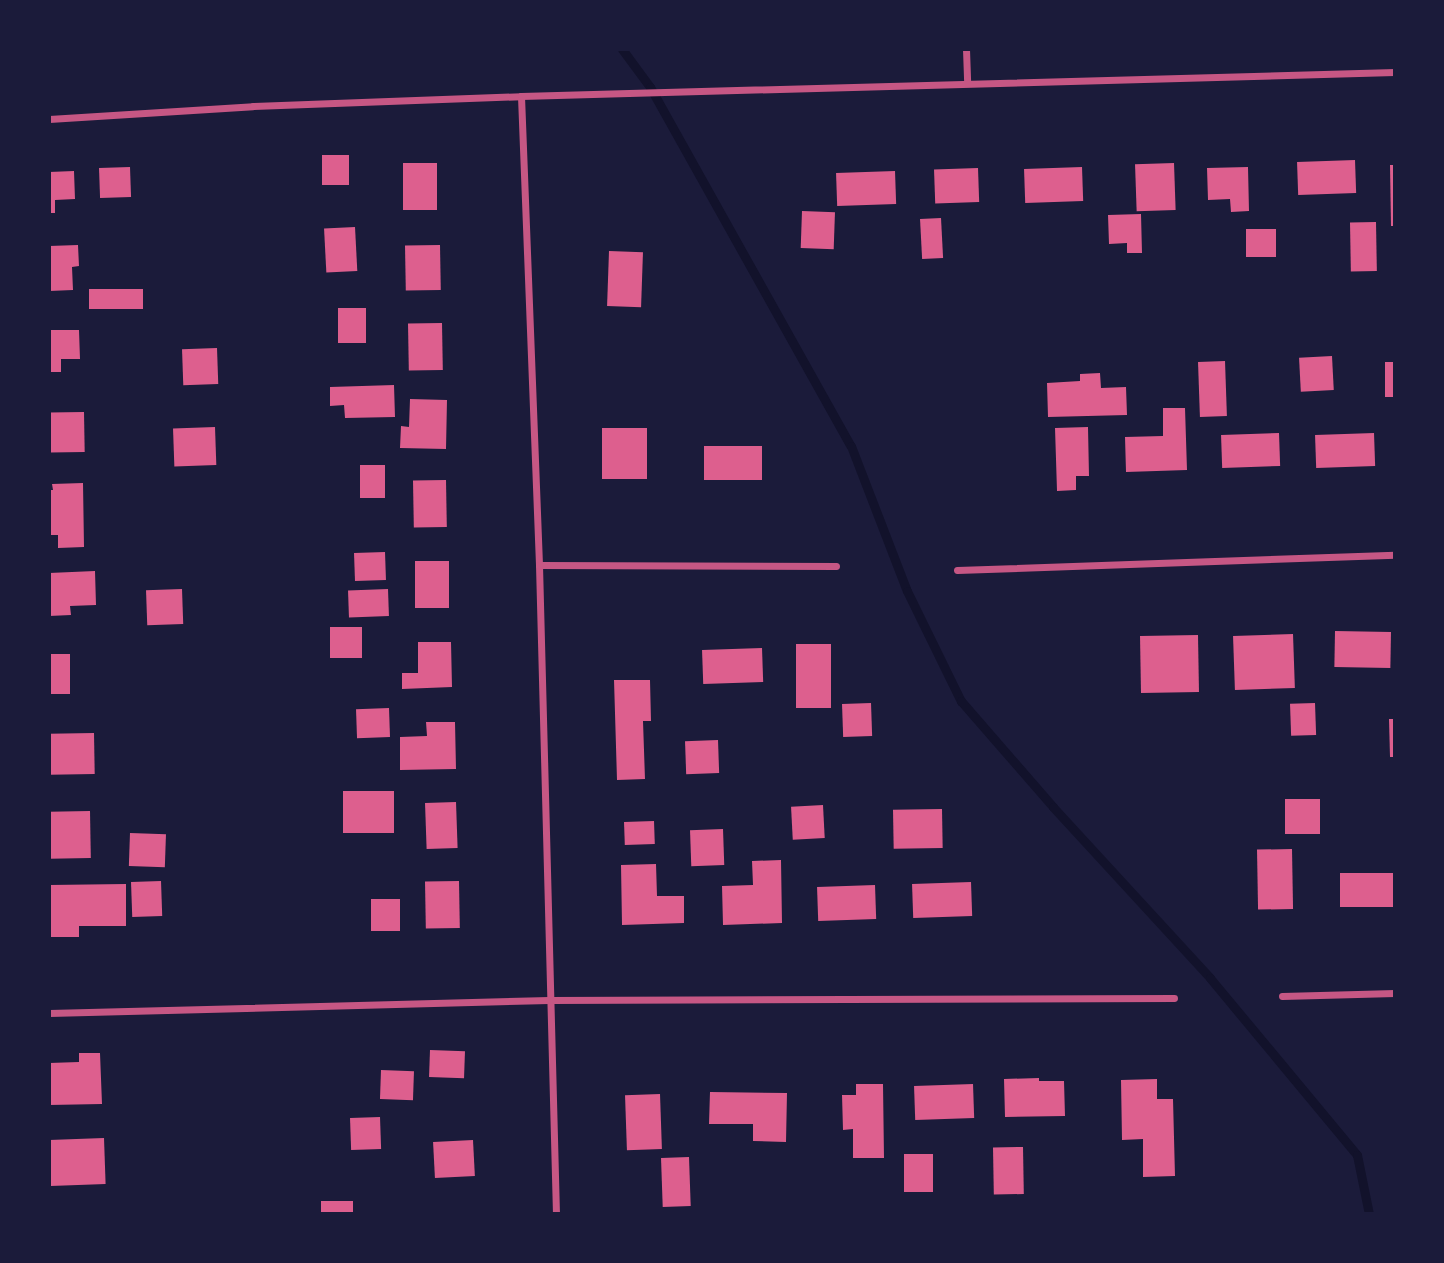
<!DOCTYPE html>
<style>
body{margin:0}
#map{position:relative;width:1444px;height:1263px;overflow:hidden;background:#1b1b3a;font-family:"IBM Plex Serif",serif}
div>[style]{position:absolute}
.stream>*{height:9px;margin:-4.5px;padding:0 4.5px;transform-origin:4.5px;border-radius:4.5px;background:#12122b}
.building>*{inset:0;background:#dd5f8e;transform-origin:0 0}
.minor>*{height:7px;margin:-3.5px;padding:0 3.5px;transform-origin:3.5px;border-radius:3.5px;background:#c65784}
span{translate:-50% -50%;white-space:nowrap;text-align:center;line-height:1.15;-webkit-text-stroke:5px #1b1b3a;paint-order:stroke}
.frame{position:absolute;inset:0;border:51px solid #1b1b3a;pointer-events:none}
</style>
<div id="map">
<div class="stream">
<div style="left:622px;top:49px;width:47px;rotate:53.6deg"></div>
<div style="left:650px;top:87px;width:411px;rotate:60.8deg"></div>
<div style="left:851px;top:446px;width:155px;rotate:68.9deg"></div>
<div style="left:907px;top:591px;width:123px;rotate:63.9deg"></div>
<div style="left:961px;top:701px;width:140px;rotate:49deg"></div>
<div style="left:1053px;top:807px;width:232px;rotate:47.4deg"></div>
<div style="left:1210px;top:978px;width:230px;rotate:50.3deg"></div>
<div style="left:1357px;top:1155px;width:60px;rotate:78.5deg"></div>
</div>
<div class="building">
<div style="left:322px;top:155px;width:27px;height:30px"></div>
<div style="left:1355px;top:160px;width:33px;height:58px;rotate:88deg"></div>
<div style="left:437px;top:163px;width:47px;height:34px;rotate:90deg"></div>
<div style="left:1174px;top:163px;width:47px;height:39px;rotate:88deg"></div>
<div style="clip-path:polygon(1390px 165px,1395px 165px,1395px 226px,1391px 226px)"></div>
<div style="left:130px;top:167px;width:30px;height:31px;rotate:88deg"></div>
<div style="left:1082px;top:167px;width:34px;height:58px;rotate:88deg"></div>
<div style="clip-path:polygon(1248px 167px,1249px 211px,1231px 212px,1230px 199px,1208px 200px,1207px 168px)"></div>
<div style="left:978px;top:168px;width:34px;height:44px;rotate:88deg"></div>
<div style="clip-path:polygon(74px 171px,75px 199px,55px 200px,55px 213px,49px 213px,49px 172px)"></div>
<div style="left:895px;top:171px;width:33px;height:59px;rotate:88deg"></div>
<div style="left:802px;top:211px;width:33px;height:37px;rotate:2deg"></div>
<div style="clip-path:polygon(1141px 214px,1142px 253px,1127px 253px,1127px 243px,1109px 244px,1108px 215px)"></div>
<div style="left:941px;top:218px;width:40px;height:21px;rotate:87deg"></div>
<div style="left:1376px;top:222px;width:49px;height:26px;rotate:89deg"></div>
<div style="left:355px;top:227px;width:44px;height:31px;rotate:87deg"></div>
<div style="left:1246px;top:229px;width:30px;height:28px"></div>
<div style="clip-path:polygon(78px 245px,79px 266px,72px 267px,73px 290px,49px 291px,49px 246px)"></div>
<div style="left:440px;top:245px;width:45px;height:35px;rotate:89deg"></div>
<div style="left:609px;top:251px;width:34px;height:55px;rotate:2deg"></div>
<div style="left:143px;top:289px;width:20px;height:54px;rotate:90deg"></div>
<div style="left:338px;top:308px;width:28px;height:35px"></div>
<div style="left:442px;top:323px;width:47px;height:34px;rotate:89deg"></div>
<div style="clip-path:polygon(49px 330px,79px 330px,80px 359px,61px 359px,61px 372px,49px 372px)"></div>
<div style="left:217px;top:348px;width:36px;height:35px;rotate:88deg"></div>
<div style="left:1332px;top:356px;width:34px;height:33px;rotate:87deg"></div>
<div style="left:1225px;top:361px;width:55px;height:27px;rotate:88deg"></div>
<div style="left:1385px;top:362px;width:10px;height:35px"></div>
<div style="clip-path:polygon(1100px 373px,1101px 388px,1126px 387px,1127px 415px,1048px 417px,1047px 383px,1080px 381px,1080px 374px)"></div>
<div style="clip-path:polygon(394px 385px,395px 417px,345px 418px,344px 405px,330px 406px,330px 387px)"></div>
<div style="clip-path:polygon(410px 399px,447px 400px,446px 449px,400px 448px,401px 426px,409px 427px)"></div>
<div style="clip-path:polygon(1163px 408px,1185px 408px,1187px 470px,1126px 472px,1125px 437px,1163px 436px)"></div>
<div style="left:84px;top:412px;width:40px;height:35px;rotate:89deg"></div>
<div style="left:215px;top:427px;width:38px;height:42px;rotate:88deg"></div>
<div style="clip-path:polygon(1088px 427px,1089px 476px,1076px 476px,1076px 490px,1057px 491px,1055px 428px)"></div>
<div style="left:602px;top:428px;width:45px;height:51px"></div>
<div style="left:1279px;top:433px;width:33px;height:58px;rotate:88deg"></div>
<div style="left:1374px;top:433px;width:33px;height:59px;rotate:88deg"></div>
<div style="left:762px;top:446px;width:34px;height:58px;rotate:90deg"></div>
<div style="left:360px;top:465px;width:25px;height:33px"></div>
<div style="left:446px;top:480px;width:47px;height:33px;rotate:89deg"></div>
<div style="clip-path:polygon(83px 483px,84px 547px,58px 548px,58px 535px,49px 535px,49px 490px,53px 490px,52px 484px)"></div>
<div style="left:385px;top:552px;width:28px;height:31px;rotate:88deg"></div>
<div style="left:449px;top:561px;width:47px;height:34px;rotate:90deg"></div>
<div style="clip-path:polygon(95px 571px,96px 605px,70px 606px,71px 615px,49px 616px,49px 573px)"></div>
<div style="left:182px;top:589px;width:35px;height:36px;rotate:88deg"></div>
<div style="left:388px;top:589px;width:27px;height:40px;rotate:88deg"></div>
<div style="left:330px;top:627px;width:32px;height:31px"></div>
<div style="left:1335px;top:631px;width:56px;height:36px;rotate:1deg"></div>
<div style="left:1293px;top:634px;width:54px;height:60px;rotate:88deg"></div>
<div style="left:1198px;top:635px;width:57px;height:58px;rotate:89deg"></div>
<div style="clip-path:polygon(418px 642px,451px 642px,452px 687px,402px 689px,402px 673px,418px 673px)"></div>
<div style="left:796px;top:644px;width:35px;height:64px"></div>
<div style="left:762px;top:648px;width:34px;height:60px;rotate:88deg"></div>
<div style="left:49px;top:654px;width:21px;height:40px"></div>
<div style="clip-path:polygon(614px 680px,650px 680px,651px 721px,643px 721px,645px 779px,617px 780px)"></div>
<div style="left:871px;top:703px;width:33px;height:29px;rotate:88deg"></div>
<div style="left:1315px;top:703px;width:32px;height:25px;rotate:88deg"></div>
<div style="left:389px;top:708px;width:29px;height:33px;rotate:88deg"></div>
<div style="clip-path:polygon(1389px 719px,1395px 719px,1395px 757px,1390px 757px)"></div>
<div style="clip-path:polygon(426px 722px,455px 722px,456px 769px,400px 770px,400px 737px,427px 736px)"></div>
<div style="left:94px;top:733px;width:41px;height:45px;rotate:89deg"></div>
<div style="left:718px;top:740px;width:33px;height:33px;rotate:88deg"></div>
<div style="left:394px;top:791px;width:42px;height:51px;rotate:90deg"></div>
<div style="left:1285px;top:799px;width:35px;height:35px"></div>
<div style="left:456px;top:802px;width:46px;height:31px;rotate:88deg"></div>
<div style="left:823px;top:805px;width:33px;height:32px;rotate:87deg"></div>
<div style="left:942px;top:809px;width:39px;height:49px;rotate:89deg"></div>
<div style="left:90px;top:811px;width:47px;height:41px;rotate:89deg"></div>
<div style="left:654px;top:821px;width:23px;height:30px;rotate:88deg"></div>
<div style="left:723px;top:829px;width:36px;height:33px;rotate:88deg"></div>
<div style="left:130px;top:833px;width:36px;height:33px;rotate:2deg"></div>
<div style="left:1292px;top:849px;width:60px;height:35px;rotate:89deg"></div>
<div style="clip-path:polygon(781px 860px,782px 923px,723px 925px,722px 886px,753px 885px,752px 861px)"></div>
<div style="clip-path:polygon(656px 864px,657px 896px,684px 896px,684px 923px,622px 925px,621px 865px)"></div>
<div style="left:1395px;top:873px;width:34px;height:55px;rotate:90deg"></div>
<div style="left:161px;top:881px;width:35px;height:30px;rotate:88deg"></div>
<div style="left:459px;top:881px;width:47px;height:34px;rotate:89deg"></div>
<div style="left:971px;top:882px;width:34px;height:59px;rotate:88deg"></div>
<div style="clip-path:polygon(126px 884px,126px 926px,79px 926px,79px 937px,49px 937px,49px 885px)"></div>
<div style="left:875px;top:885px;width:34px;height:58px;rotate:88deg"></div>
<div style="left:371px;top:899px;width:29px;height:32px"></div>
<div style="left:430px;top:1050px;width:35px;height:27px;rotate:2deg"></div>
<div style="clip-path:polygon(79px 1053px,100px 1053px,102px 1104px,49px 1105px,49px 1063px,79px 1062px)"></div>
<div style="left:381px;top:1070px;width:33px;height:29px;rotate:2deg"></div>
<div style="clip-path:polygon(1039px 1078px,1039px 1081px,1064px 1081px,1065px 1116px,1005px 1117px,1004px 1079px)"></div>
<div style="clip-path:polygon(1157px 1079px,1157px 1099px,1173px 1099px,1175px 1176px,1143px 1177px,1143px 1139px,1122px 1140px,1121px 1080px)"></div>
<div style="clip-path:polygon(856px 1084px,883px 1084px,884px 1158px,853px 1158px,853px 1129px,843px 1130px,842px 1095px,856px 1095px)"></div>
<div style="left:973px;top:1084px;width:34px;height:59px;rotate:88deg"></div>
<div style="clip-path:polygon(710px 1092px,787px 1093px,786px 1142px,753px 1141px,753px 1124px,709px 1124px)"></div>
<div style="left:660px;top:1094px;width:55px;height:35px;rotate:88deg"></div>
<div style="left:380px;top:1117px;width:32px;height:30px;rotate:88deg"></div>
<div style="left:104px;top:1138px;width:46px;height:55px;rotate:88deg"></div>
<div style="left:473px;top:1140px;width:36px;height:40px;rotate:87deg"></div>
<div style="left:1023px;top:1147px;width:47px;height:30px;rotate:89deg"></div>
<div style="left:904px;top:1154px;width:29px;height:38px"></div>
<div style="left:689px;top:1157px;width:49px;height:28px;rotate:88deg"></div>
<div style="left:321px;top:1201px;width:32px;height:13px"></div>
</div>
<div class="minor">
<div style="left:966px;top:49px;width:34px;rotate:88deg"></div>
<div style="left:521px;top:96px;width:469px;rotate:87.8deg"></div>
<div style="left:539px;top:565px;width:649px;rotate:88.5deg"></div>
<div style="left:49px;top:119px;width:204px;rotate:-3.6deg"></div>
<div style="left:253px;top:106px;width:268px;rotate:-2.1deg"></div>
<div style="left:521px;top:96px;width:874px;rotate:-1.57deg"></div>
<div style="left:539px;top:565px;width:297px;rotate:0.2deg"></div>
<div style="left:957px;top:570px;width:438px;rotate:-2deg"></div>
<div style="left:1282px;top:996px;width:113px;rotate:-1.5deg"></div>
<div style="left:49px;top:1013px;width:500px;rotate:-1.49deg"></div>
<div style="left:549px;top:1000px;width:625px;rotate:-0.18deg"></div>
</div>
<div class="frame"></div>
</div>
